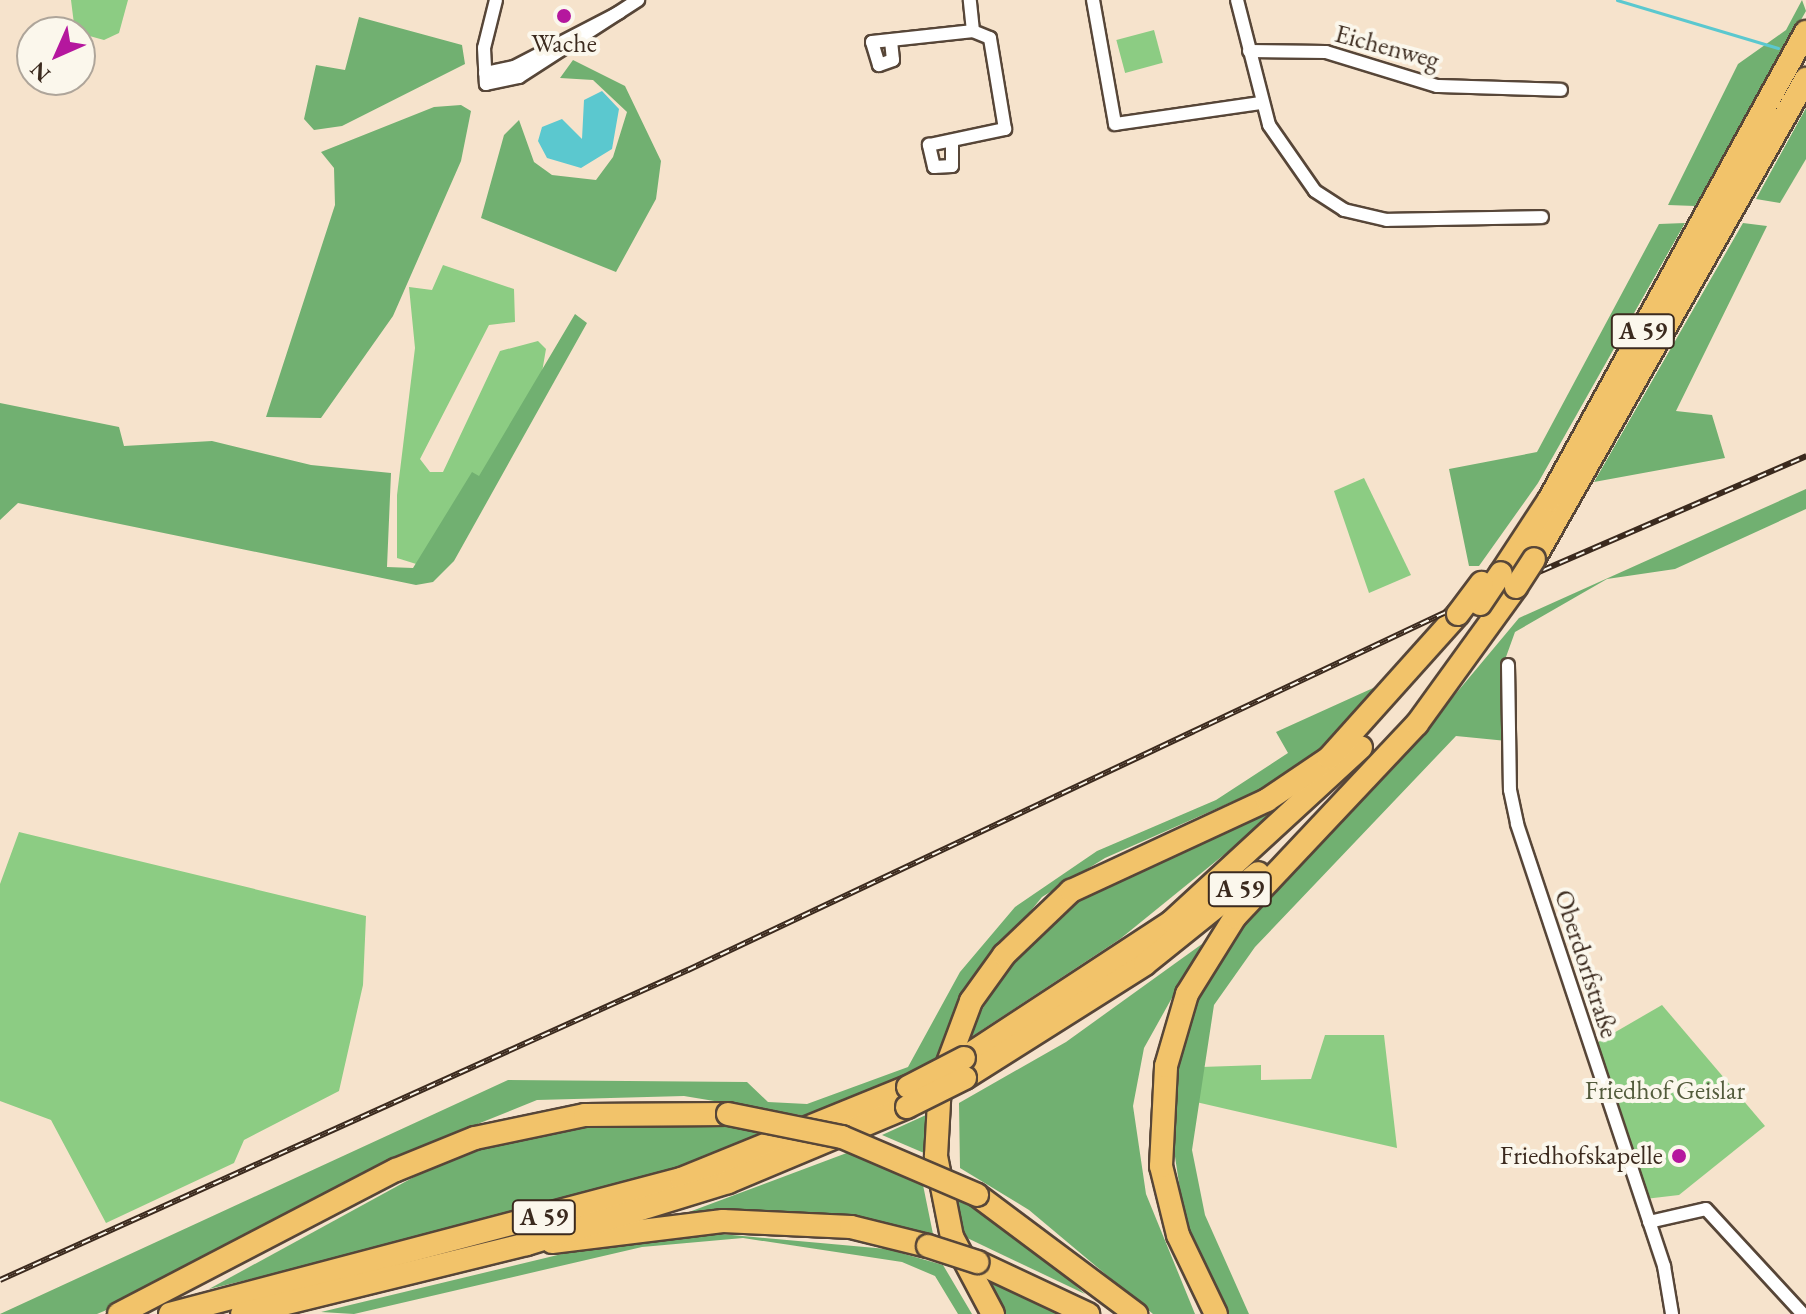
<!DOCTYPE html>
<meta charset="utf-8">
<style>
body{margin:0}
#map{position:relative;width:1806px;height:1314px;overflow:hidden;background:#f6e3cc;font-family:"EB Garamond",serif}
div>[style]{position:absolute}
.green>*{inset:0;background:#8ccc83;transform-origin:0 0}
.forest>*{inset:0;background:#71b071}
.water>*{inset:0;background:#5bc8cf}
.stream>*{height:3px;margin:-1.5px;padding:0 1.5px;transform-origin:1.5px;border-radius:1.5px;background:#5bc8cf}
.roads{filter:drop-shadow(2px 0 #574638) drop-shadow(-2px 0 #574638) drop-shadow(0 2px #574638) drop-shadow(0 -2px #574638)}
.minor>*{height:12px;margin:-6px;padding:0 6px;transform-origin:6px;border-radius:6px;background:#fff}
.motorway>*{height:22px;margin:-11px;padding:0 11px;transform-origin:11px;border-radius:11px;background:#f2c36a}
.rail>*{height:6px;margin-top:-3px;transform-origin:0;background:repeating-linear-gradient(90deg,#fbf7ec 0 9px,#3b2a1e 0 18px);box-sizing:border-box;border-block:2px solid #3b2a1e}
.bridges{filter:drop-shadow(2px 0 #574638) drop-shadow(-2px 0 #574638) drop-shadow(0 2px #574638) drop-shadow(0 -2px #574638)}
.motorway-bridge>*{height:22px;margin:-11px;padding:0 11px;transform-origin:11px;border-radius:11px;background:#f2c36a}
.dots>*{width:22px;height:22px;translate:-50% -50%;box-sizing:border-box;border:4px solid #fbf7ec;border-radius:50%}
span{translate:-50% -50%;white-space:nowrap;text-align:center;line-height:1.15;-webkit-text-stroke:8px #fbf7ec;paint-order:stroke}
.shield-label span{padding:2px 6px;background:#fbf7ec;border:2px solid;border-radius:6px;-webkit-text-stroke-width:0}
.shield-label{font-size:24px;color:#3b2a1e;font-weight:700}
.poi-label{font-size:26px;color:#3b2a1e}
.right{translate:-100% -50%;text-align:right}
.street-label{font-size:26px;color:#3b2a1e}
.park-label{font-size:26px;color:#535b3c}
.north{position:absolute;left:16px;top:16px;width:80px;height:80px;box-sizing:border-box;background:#fbf7ec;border:2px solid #aea59a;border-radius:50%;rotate:225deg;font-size:22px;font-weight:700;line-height:32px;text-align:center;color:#3b2a1e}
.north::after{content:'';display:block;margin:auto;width:28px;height:36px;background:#b5179e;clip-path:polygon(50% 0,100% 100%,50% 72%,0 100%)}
</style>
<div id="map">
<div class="green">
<div style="clip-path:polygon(71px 0,128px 0,119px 33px,104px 40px,75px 32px)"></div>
<div style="left:1154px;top:30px;width:34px;height:39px;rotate:75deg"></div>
<div style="clip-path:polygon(443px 265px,514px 289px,515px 322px,489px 325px,420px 459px,430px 472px,443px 472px,500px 351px,538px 341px,546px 349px,541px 378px,429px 568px,397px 558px,397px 495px,415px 348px,409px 287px,432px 290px)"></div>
<div style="clip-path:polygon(1364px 478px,1411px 575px,1369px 593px,1334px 491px)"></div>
<div style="clip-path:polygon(19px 832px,366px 916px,363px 985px,339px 1091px,244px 1140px,234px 1163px,106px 1223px,51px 1120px,0 1101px,0 884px)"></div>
<div style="clip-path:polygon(1662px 1005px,1765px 1126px,1679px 1195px,1645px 1199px,1593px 1045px)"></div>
<div style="clip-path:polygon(1325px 1035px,1384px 1035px,1397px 1148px,1196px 1102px,1201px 1067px,1261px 1065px,1261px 1080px,1311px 1079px)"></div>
</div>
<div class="forest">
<div style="clip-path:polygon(1802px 0,1806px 11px,1695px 206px,1668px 205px,1738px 64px,1786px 30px)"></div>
<div style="clip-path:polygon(359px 17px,462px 45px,465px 64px,342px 126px,314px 130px,304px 119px,316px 65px,345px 70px)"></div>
<div style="clip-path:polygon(573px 60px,625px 86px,661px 161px,656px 199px,616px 272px,481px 218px,504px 135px,519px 120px,534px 162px,552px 175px,596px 180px,613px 157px,627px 112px,593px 80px,560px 78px)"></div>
<div style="clip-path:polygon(461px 105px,471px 111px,461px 161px,393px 316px,321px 418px,266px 417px,335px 205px,334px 168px,321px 152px,434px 107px)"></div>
<div style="clip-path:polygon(1806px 108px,1806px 159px,1780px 203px,1756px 199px)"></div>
<div style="clip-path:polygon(1685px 223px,1538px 483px,1479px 566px,1469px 566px,1449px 469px,1537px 452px,1659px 224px)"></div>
<div style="clip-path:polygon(1743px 223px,1767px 226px,1676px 411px,1712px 415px,1725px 458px,1594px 482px)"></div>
<div style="clip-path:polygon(575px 314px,587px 323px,454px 561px,433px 582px,416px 585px,18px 503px,0 520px,0 403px,119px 427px,124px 446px,212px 441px,311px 465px,391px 473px,387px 567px,413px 568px,472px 472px,479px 476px)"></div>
<div style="clip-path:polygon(1806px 489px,1806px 509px,1675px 569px,1607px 579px,1515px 632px,1502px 668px,1507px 741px,1456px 736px,1255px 947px,1214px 1005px,1192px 1150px,1205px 1215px,1249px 1314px,1227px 1314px,1185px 1223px,1168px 1110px,1184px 1028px,1204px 982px,1250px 914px,1392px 770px,1519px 618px)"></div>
<div style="clip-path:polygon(1393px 679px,1314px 756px,1261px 789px,1105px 858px,1042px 897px,963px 994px,936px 1059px,868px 1098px,818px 1118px,684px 1096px,537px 1100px,393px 1158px,159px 1288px,97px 1314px,0 1314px,508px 1080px,747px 1082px,768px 1102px,807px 1104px,908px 1067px,960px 972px,1015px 907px,1097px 851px,1216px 800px,1288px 753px,1276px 732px)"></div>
<div style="clip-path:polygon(1305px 789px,1120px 939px,962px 1043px,1012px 960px,1057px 914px,1118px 875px)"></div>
<div style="clip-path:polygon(1202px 944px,1144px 1048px,1133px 1106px,1146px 1194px,1195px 1314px,1153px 1314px,1029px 1210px,960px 1168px,959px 1103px,1066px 1042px)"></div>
<div style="clip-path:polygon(926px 1115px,924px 1153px,882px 1135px)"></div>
<div style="clip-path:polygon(683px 1119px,782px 1130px,584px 1199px,209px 1289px,456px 1154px,553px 1127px)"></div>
<div style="clip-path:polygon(852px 1151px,922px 1180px,933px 1234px,850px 1215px,732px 1209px,681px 1215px)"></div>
<div style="clip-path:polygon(953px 1194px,1013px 1230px,1085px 1294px,963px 1236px)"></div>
<div style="clip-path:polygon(721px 1234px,887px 1249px,943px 1265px,972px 1314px,958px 1314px,935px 1276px,902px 1262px,743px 1238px,642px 1247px,354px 1314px,321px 1312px,566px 1253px)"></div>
<div style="clip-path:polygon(977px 1271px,1067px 1314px,1002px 1314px)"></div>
</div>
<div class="water">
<div style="clip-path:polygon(602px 91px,619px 109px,612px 149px,581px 168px,547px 158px,538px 141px,542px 127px,562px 119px,582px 139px,584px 100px)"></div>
</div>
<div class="stream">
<div style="left:1617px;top:0;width:168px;rotate:16.6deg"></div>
</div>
<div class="roads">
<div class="minor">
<div style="left:496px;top:0;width:49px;rotate:104deg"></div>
<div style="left:484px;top:48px;width:36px;rotate:87deg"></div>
<div style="left:486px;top:84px;width:34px;rotate:-12deg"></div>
<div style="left:519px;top:77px;width:142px;rotate:-32.9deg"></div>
<div style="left:1093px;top:0;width:126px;rotate:79.9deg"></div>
<div style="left:1115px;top:124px;width:148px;rotate:-8.2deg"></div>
<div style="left:1237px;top:0;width:129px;rotate:75.6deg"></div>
<div style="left:1269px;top:125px;width:80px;rotate:55.1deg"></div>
<div style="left:1315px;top:191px;width:35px;rotate:33deg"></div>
<div style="left:1344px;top:210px;width:44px;rotate:13.1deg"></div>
<div style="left:1387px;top:220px;width:155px;rotate:-1.1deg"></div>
<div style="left:891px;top:41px;width:19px;rotate:84deg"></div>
<div style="left:893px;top:60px;width:15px;rotate:160deg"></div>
<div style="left:879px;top:65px;width:24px;rotate:-107deg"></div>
<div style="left:872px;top:42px;width:102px;rotate:-6.2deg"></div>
<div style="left:1249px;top:51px;width:77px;rotate:0.7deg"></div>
<div style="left:1326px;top:52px;width:116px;rotate:17deg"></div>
<div style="left:1437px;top:86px;width:124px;rotate:1.8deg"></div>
<div style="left:485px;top:73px;width:30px;rotate:-12deg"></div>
<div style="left:514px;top:67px;width:119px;rotate:-27.4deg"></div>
<div style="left:952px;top:141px;width:25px;rotate:90deg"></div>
<div style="left:952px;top:166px;width:18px;rotate:177deg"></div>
<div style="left:934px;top:167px;width:23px;rotate:-103deg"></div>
<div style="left:929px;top:145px;width:78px;rotate:-11.9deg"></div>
<div style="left:1005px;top:129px;width:92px;rotate:-99.4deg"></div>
<div style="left:990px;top:38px;width:18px;rotate:-158deg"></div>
<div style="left:973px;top:31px;width:31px;rotate:-96deg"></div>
<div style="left:1508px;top:665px;width:125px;rotate:89.1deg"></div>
<div style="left:1510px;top:790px;width:35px;rotate:78deg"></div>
<div style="left:1517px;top:824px;width:466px;rotate:71.6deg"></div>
<div style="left:1664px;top:1266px;width:49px;rotate:80.5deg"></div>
<div style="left:1649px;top:1222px;width:58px;rotate:-12.8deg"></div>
<div style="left:1706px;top:1209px;width:143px;rotate:47.3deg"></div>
</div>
<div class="motorway">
<div style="left:1534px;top:559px;width:552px;rotate:-60.46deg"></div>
<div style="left:1501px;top:573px;width:87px;rotate:-56.7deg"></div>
<div style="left:1549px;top:500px;width:534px;rotate:-61.23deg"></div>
<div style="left:964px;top:1058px;width:248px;rotate:-33.3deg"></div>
<div style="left:1171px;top:922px;width:258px;rotate:-42.6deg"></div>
<div style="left:965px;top:1078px;width:213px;rotate:-32.3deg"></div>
<div style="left:1145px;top:964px;width:145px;rotate:-38.8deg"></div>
<div style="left:977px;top:1195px;width:199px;rotate:36.8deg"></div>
<div style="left:552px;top:1242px;width:172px;rotate:-7deg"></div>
<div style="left:723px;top:1221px;width:128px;rotate:2.7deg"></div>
<div style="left:851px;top:1227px;width:79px;rotate:13.9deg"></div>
<div style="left:977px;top:1262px;width:123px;rotate:25.1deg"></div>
<div style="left:119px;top:1314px;width:312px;rotate:-27.5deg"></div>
<div style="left:396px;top:1170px;width:85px;rotate:-22.1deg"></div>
<div style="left:475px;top:1138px;width:112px;rotate:-11.8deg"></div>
<div style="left:585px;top:1115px;width:143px;rotate:-0.4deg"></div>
<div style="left:170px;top:1314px;width:529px;rotate:-14.8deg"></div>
<div style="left:681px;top:1179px;width:245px;rotate:-22.1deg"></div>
<div style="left:242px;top:1314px;width:293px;rotate:-13.8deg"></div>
<div style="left:527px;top:1244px;width:210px;rotate:-17.1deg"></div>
<div style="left:728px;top:1182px;width:194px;rotate:-22.7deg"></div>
<div style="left:993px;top:1314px;width:87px;rotate:-118deg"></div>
<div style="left:952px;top:1237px;width:83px;rotate:-101.2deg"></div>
<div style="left:936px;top:1156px;width:72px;rotate:-86.8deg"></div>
<div style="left:940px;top:1084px;width:89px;rotate:-69.5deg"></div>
<div style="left:971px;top:1001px;width:57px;rotate:-54.3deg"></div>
<div style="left:1004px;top:955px;width:93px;rotate:-43.7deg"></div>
<div style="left:1071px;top:891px;width:216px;rotate:-24.9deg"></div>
<div style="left:1267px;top:800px;width:75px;rotate:-34.1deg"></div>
<div style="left:1329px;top:758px;width:193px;rotate:-48.1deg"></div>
<div style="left:1216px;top:1314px;width:88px;rotate:-115.7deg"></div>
<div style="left:1178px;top:1235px;width:71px;rotate:-103.8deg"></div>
<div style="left:1161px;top:1166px;width:100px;rotate:-87.1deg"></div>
<div style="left:1166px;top:1066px;width:75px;rotate:-73.7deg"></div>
<div style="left:1187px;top:994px;width:91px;rotate:-58.1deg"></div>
<div style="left:1235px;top:917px;width:265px;rotate:-46.7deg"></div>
<div style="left:1417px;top:724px;width:169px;rotate:-54.1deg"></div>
</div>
</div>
<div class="rail">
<div style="left:0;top:1280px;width:755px;rotate:-24.26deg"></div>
<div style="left:688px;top:970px;width:836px;rotate:-25.28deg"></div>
<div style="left:1444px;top:613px;width:395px;rotate:-23.4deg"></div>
</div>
<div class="bridges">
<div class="motorway-bridge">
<div style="left:1516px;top:587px;width:33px;rotate:-57deg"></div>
<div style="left:1480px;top:604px;width:37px;rotate:-56deg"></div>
<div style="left:1458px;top:614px;width:39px;rotate:-53deg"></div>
<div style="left:908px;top:1087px;width:63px;rotate:-27.4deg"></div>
<div style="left:907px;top:1107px;width:65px;rotate:-26.6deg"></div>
<div style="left:728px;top:1114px;width:116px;rotate:11.4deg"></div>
<div style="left:842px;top:1137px;width:147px;rotate:23.2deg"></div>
<div style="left:928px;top:1246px;width:52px;rotate:18.1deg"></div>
</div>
</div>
<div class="dots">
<div style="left:564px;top:16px;background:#b5179e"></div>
<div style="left:1679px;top:1156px;background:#b5179e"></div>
</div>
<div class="shield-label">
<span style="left:1643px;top:331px">A 59</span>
<span style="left:1240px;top:889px">A 59</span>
<span style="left:544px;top:1217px">A 59</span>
</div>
<div class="poi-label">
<span style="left:564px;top:44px">Wache</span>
<span class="right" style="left:1663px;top:1156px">Friedhofskapelle</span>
</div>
<div class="street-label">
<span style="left:1387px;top:47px;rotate:15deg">Eichenweg</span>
<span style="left:1586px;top:964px;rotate:72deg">Oberdorfstraße</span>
</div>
<div class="park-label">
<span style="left:1665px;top:1091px">Friedhof Geislar</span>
</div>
<div class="north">N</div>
</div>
